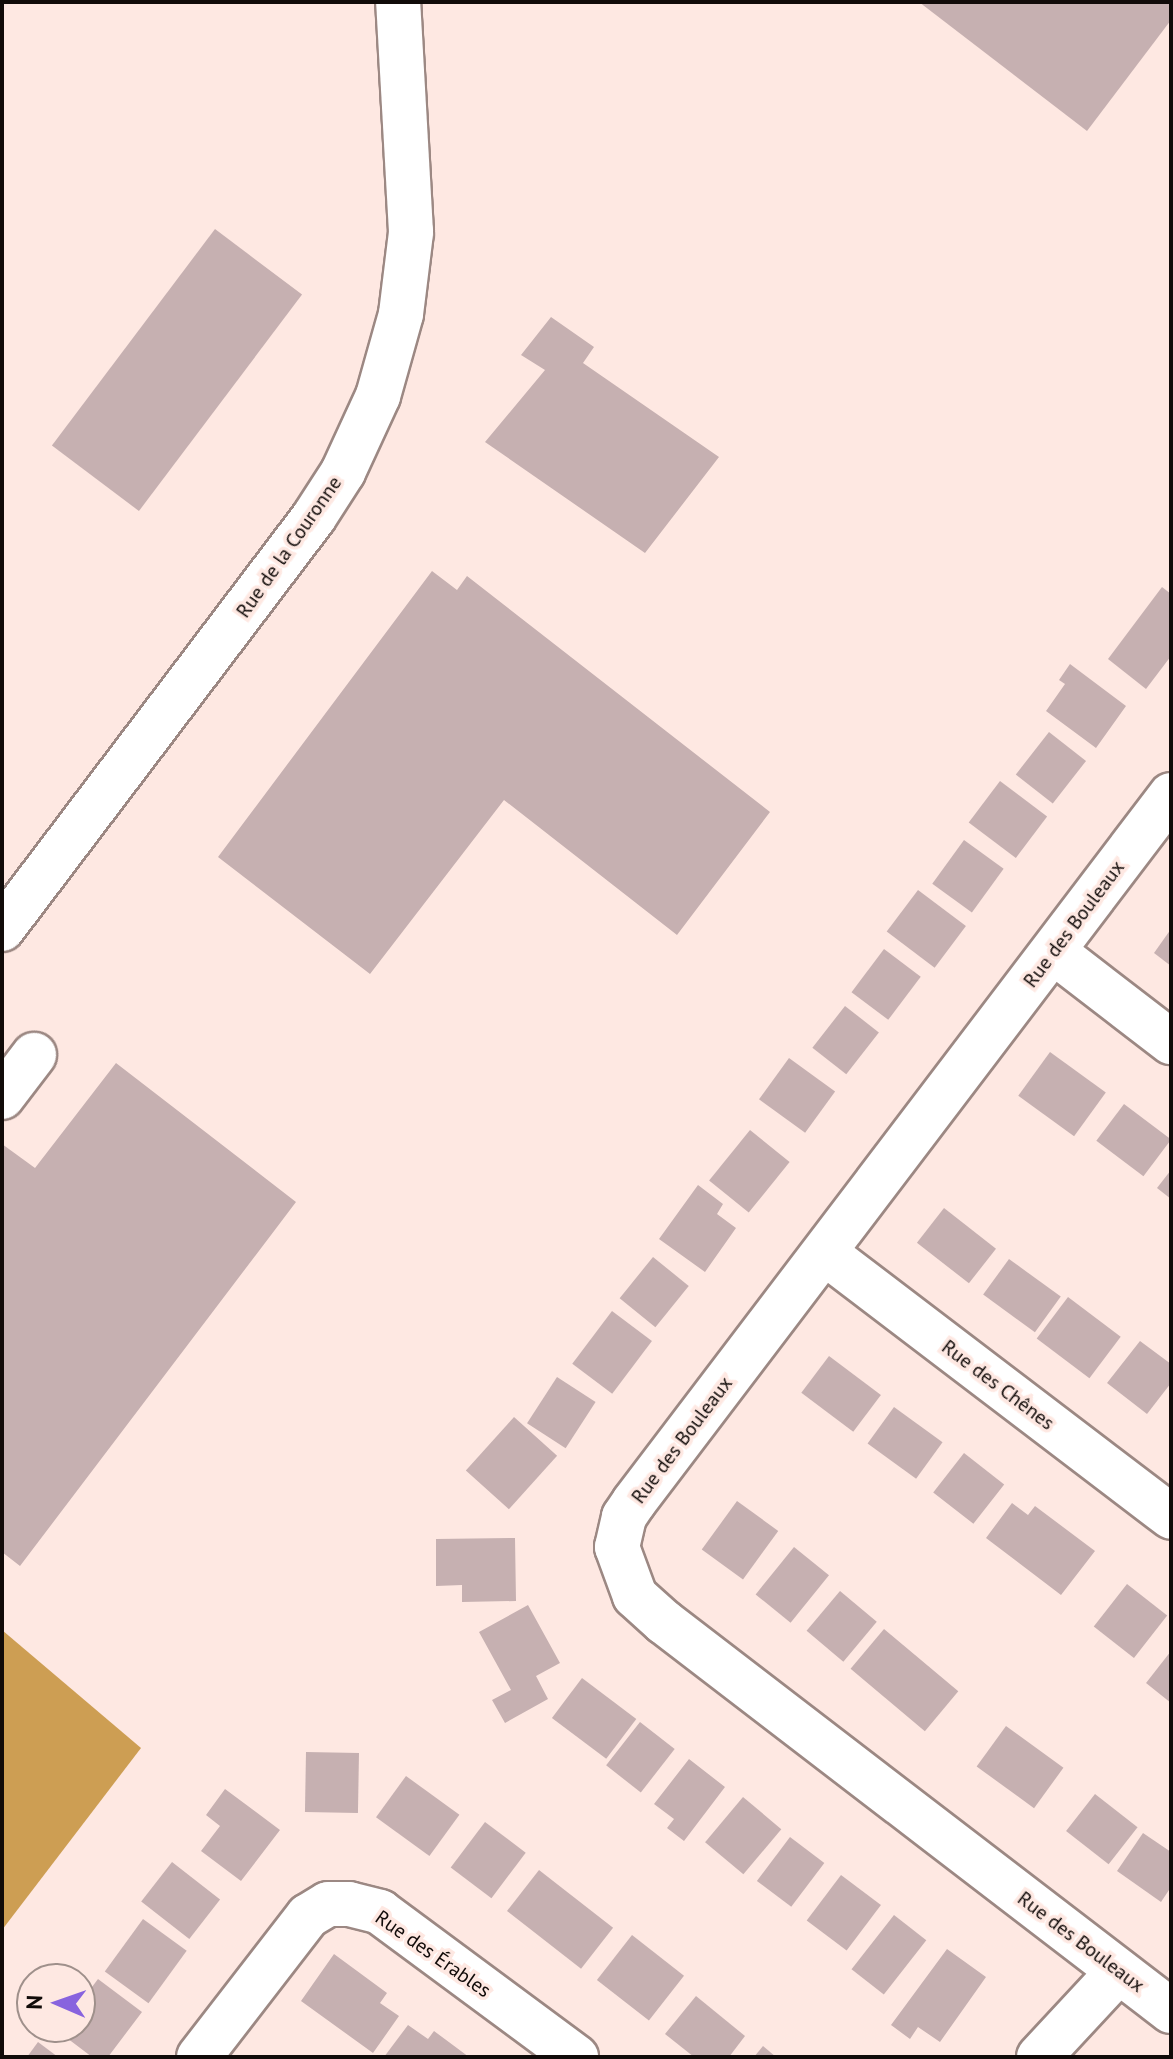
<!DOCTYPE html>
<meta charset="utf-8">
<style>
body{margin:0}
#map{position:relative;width:1173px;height:2059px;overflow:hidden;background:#fee8e2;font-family:"PT Sans",sans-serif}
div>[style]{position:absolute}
.forest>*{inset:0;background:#cd9e53}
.building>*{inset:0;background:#c6b0b1;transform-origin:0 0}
.roads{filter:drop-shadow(2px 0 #9c8883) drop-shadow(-2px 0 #9c8883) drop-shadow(0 2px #9c8883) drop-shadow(0 -2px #9c8883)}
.minor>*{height:44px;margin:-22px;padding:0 22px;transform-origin:22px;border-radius:22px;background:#fff}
span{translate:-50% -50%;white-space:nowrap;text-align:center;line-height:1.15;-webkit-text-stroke:7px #fee8e2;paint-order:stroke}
.street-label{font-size:20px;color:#110b09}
.frame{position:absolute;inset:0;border:4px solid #110b09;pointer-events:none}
.north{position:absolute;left:16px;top:1963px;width:80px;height:80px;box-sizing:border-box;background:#fee8e2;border:2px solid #9f908b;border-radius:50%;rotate:272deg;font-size:22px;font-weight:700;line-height:32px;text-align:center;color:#110b09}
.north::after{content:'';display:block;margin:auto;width:28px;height:36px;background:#8863de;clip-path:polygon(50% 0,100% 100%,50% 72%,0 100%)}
</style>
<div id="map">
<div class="forest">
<div style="clip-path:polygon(2px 1630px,141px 1748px,2px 1930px)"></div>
</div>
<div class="building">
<div style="clip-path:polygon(919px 2px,1171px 2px,1171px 20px,1087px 131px)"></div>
<div style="left:215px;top:229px;width:109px;height:271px;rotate:37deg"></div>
<div style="clip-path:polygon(551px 317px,594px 347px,583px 363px,719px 457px,645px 553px,485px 442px,545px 370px,521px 355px)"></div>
<div style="clip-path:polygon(432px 571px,457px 590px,467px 576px,770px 812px,677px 935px,504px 800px,370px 974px,218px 857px)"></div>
<div style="clip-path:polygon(1162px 587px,1171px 594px,1171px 656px,1146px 689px,1108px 659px)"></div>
<div style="clip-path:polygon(1070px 664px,1126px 706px,1096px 748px,1046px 711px,1065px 684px,1059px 680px)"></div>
<div style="left:1049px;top:732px;width:47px;height:54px;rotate:38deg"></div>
<div style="left:1000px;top:781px;width:59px;height:52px;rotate:37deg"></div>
<div style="left:964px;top:840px;width:49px;height:54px;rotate:36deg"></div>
<div style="left:918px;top:890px;width:60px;height:52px;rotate:37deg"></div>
<div style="clip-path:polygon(1171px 929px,1171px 966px,1154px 953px)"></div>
<div style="left:884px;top:949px;width:46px;height:54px;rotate:37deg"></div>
<div style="left:845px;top:1006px;width:43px;height:53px;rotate:38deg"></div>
<div style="left:1050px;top:1052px;width:69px;height:54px;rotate:36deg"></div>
<div style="left:789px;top:1058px;width:57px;height:51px;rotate:36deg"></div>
<div style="clip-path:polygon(116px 1063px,296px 1202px,20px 1566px,2px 1552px,2px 1144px,35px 1168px)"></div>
<div style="left:1124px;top:1104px;width:59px;height:46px;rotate:37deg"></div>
<div style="left:750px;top:1130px;width:51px;height:65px;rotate:39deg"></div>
<div style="clip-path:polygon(1171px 1170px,1171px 1199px,1157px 1188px)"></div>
<div style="clip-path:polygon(698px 1185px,723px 1204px,717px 1214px,736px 1228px,705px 1272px,659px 1239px)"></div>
<div style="left:944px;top:1208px;width:66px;height:44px;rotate:38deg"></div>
<div style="left:653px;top:1257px;width:46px;height:53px;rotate:39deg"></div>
<div style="left:1009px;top:1259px;width:64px;height:44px;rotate:36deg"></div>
<div style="left:1068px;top:1297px;width:66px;height:52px;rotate:37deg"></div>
<div style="left:612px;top:1311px;width:50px;height:66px;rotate:37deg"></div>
<div style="clip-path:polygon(1140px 1341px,1171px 1364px,1171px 1383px,1147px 1414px,1107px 1383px)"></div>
<div style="left:829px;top:1356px;width:65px;height:46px;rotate:37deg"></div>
<div style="left:557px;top:1377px;width:46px;height:55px;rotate:33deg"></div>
<div style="left:894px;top:1407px;width:60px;height:45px;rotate:36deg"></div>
<div style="left:514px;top:1417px;width:58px;height:72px;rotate:42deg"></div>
<div style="left:964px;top:1453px;width:51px;height:50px;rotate:38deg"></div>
<div style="left:737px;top:1501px;width:51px;height:60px;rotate:36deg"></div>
<div style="clip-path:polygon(1012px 1503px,1028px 1515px,1035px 1506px,1095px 1551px,1061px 1595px,986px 1538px)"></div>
<div style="clip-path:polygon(515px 1538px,516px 1601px,462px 1602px,462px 1585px,436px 1586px,436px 1539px)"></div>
<div style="left:794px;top:1547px;width:45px;height:61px;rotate:39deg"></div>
<div style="left:1127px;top:1584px;width:51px;height:54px;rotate:38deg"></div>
<div style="left:840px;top:1591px;width:48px;height:52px;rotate:40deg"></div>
<div style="clip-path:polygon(528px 1605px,560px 1663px,536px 1676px,548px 1699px,505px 1723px,492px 1700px,511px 1690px,479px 1632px)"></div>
<div style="left:884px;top:1629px;width:97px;height:52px;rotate:40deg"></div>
<div style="clip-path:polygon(1171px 1651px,1171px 1703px,1146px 1683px)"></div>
<div style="left:582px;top:1678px;width:68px;height:50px;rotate:37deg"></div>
<div style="left:640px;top:1722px;width:44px;height:55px;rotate:38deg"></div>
<div style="left:1006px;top:1726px;width:71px;height:50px;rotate:36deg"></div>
<div style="left:306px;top:1752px;width:53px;height:60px;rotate:1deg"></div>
<div style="clip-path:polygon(689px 1759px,725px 1787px,684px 1841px,667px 1828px,674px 1819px,654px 1804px)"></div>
<div style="left:406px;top:1776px;width:66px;height:51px;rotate:36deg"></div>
<div style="clip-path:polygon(225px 1789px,280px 1830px,241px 1881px,201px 1851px,220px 1826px,206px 1815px)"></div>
<div style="left:1095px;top:1794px;width:54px;height:47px;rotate:38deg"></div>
<div style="left:743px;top:1797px;width:50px;height:59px;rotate:40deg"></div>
<div style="left:485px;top:1822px;width:51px;height:57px;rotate:37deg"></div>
<div style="clip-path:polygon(1143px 1833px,1171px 1852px,1171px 1887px,1161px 1902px,1117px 1871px)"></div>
<div style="left:790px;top:1837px;width:43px;height:55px;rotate:37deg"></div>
<div style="left:172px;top:1862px;width:61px;height:50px;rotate:38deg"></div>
<div style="left:539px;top:1870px;width:94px;height:52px;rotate:38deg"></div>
<div style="left:841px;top:1875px;width:50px;height:57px;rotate:37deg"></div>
<div style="left:894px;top:1915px;width:41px;height:69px;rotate:38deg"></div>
<div style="left:143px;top:1919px;width:54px;height:65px;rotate:36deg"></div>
<div style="left:632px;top:1935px;width:66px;height:57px;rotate:38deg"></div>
<div style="clip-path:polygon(947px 1949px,986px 1977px,940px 2042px,918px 2027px,910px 2039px,891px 2025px)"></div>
<div style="clip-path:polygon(334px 1954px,387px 1993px,380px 2003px,399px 2016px,373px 2053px,301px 2001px)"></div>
<div style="clip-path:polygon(98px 1979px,142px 2012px,108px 2057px,92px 2057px,59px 2032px,80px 2027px,80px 2003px)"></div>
<div style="clip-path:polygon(696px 1996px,745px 2036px,729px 2057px,694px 2057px,665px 2034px)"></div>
<div style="clip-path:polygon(408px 2025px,428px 2039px,434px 2031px,469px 2057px,384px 2057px)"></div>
<div style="clip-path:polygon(38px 2042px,58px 2057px,27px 2057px)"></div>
<div style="clip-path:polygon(763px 2046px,776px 2057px,754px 2057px)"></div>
</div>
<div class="roads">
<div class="minor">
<div style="left:1171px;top:795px;width:888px;rotate:127.22deg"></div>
<div style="left:634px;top:1502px;width:18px;rotate:124deg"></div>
<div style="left:624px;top:1517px;width:31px;rotate:103deg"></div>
<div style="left:617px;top:1547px;width:52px;rotate:69.8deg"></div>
<div style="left:635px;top:1596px;width:39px;rotate:42deg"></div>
<div style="left:664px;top:1622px;width:639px;rotate:37.5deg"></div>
<div style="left:2px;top:929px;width:517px;rotate:-52.86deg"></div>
<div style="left:314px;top:517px;width:54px;rotate:-57.2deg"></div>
<div style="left:343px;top:472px;width:84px;rotate:-65.3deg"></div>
<div style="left:378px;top:396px;width:85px;rotate:-74.3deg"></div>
<div style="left:401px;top:314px;width:83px;rotate:-83deg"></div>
<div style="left:411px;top:232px;width:230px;rotate:-93.2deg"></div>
<div style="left:1054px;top:952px;width:148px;rotate:37.6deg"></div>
<div style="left:2px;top:1097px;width:53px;rotate:-52.7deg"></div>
<div style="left:825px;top:1253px;width:435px;rotate:37.3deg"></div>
<div style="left:199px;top:2057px;width:178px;rotate:-52.3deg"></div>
<div style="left:308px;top:1916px;width:23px;rotate:-31deg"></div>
<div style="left:328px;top:1904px;width:21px"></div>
<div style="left:349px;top:1904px;width:32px;rotate:14deg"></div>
<div style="left:380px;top:1912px;width:244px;rotate:36.5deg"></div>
<div style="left:1039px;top:2057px;width:117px;rotate:-47.1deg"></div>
</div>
</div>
<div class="street-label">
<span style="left:289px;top:547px;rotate:-55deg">Rue de la Couronne</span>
<span style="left:1074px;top:924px;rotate:-53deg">Rue des Bouleaux</span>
<span style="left:998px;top:1385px;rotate:37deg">Rue des Chênes</span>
<span style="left:682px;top:1440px;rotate:-53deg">Rue des Bouleaux</span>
<span style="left:1081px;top:1942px;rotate:37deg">Rue des Bouleaux</span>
<span style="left:433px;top:1954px;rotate:35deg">Rue des Érables</span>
</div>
<div class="frame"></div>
<div class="north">N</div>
</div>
